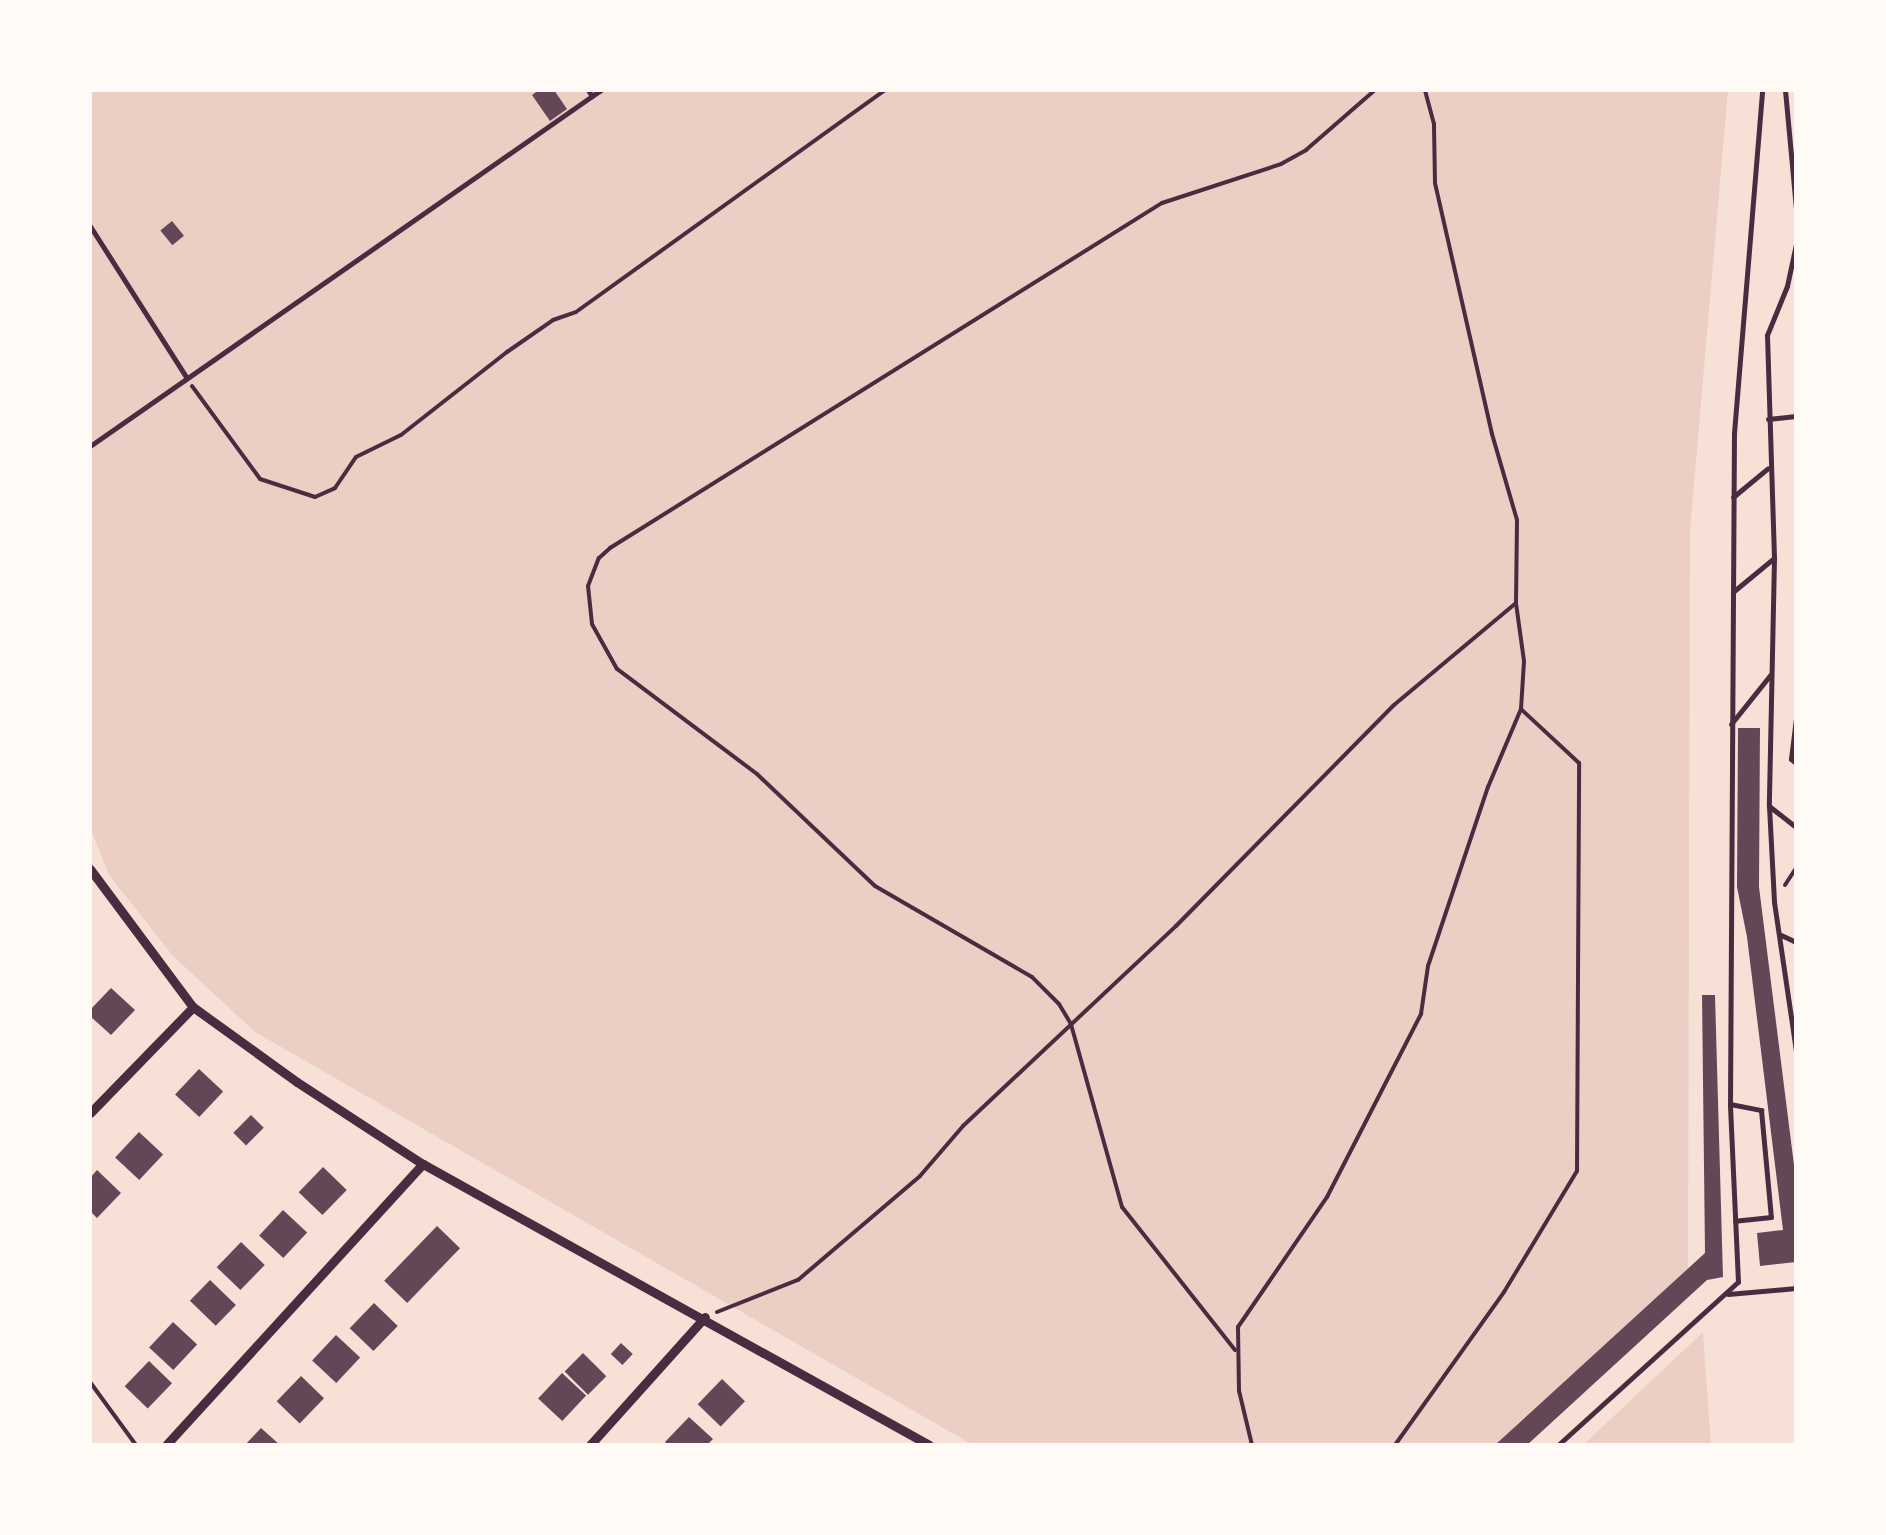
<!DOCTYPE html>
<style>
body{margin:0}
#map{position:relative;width:1886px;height:1535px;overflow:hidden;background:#f7e1d7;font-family:Barlow,sans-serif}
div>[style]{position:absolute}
.green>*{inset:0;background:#ebcfc5}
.building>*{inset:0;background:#644757;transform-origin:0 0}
.path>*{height:4px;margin:-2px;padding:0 2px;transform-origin:2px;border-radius:2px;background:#4a2c40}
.service>*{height:5px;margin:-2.5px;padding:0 2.5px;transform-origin:2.5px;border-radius:2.5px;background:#4a2c40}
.minor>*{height:9px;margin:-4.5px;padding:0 4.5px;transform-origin:4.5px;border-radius:4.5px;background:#4a2c40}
span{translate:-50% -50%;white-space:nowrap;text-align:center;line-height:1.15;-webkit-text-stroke:10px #fffaf5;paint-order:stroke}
.frame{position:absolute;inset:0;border:92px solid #fffaf5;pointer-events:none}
</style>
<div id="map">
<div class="green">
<div style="clip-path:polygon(90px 90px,1728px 90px,1690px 531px,1688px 1285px,1506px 1445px,973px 1445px,255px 1032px,173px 956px,109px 875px,90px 828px)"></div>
<div style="clip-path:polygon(1703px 1332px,1711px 1445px,1583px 1445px)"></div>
</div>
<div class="building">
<div style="clip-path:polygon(539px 90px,554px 90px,567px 109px,550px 121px,532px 95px)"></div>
<div style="left:172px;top:221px;width:19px;height:15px;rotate:51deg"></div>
<div style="clip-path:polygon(1738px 728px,1760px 728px,1759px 887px,1796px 1181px,1796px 1262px,1760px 1266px,1757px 1233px,1783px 1230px,1747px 937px,1737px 887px)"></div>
<div style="clip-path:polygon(111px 988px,135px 1010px,111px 1035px,90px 1016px,90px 1010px)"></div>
<div style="clip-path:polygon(1702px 995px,1715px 995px,1723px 1277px,1707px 1280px,1527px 1445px,1495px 1445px,1705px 1253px)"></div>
<div style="left:199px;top:1069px;width:33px;height:35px;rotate:43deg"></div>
<div style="left:251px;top:1115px;width:18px;height:25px;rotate:45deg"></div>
<div style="left:139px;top:1132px;width:33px;height:35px;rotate:43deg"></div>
<div style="left:323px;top:1167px;width:33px;height:35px;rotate:44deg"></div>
<div style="clip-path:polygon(97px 1170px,121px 1193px,97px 1218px,90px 1211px,90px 1178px)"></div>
<div style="left:283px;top:1210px;width:33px;height:35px;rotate:43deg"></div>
<div style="left:437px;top:1226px;width:32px;height:76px;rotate:44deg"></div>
<div style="left:241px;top:1242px;width:33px;height:35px;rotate:44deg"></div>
<div style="left:210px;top:1280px;width:36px;height:29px;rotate:44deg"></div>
<div style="left:374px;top:1303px;width:33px;height:35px;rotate:44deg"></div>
<div style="left:173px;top:1322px;width:33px;height:35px;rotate:43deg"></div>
<div style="left:336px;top:1335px;width:33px;height:35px;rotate:43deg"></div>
<div style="left:621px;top:1343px;width:16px;height:15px;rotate:43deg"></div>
<div style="left:583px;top:1353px;width:33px;height:26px;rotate:45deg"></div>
<div style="left:149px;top:1361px;width:32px;height:35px;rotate:44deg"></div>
<div style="left:562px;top:1373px;width:33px;height:35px;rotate:43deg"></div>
<div style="left:301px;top:1376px;width:32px;height:35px;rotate:44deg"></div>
<div style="left:722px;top:1379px;width:32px;height:35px;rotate:44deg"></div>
<div style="clip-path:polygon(689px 1417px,713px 1439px,707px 1445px,668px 1445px,665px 1442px)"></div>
<div style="clip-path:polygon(261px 1428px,280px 1445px,245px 1445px)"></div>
</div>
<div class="path">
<div style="left:192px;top:386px;width:115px;rotate:53.8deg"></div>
<div style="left:260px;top:479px;width:58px;rotate:18.1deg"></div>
<div style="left:315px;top:497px;width:22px;rotate:-24deg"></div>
<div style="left:335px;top:488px;width:37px;rotate:-56deg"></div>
<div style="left:356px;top:457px;width:50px;rotate:-26.1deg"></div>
<div style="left:401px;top:435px;width:135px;rotate:-38.1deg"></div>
<div style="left:507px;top:352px;width:56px;rotate:-34.8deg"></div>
<div style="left:553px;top:320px;width:24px;rotate:-19deg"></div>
<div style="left:576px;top:312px;width:380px;rotate:-35.7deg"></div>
<div style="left:1785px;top:885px;width:20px;rotate:-57deg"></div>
<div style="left:717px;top:1312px;width:87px;rotate:-21.6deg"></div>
<div style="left:798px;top:1280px;width:160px;rotate:-40.4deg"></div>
<div style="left:920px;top:1176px;width:66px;rotate:-49.3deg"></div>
<div style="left:963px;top:1126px;width:292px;rotate:-43.2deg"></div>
<div style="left:1176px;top:926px;width:310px;rotate:-45.4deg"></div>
<div style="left:1394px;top:705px;width:159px;rotate:-39.9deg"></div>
<div style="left:1235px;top:1350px;width:182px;rotate:-128.3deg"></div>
<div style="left:1122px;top:1207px;width:190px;rotate:-105.6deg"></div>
<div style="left:1071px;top:1024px;width:23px;rotate:-121deg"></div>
<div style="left:1059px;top:1004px;width:38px;rotate:-135deg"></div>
<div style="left:1032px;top:977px;width:181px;rotate:-149.9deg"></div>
<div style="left:875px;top:886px;width:163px;rotate:-136.5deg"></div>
<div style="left:757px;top:774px;width:175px;rotate:-143.1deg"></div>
<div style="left:617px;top:669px;width:51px;rotate:-119.1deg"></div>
<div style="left:592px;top:624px;width:38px;rotate:-96deg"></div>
<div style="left:588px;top:586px;width:30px;rotate:-69deg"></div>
<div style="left:599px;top:558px;width:15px;rotate:-42deg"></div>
<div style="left:610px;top:548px;width:651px;rotate:-32.01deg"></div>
<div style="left:1162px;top:203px;width:125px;rotate:-18.1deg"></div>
<div style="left:1281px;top:164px;width:29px;rotate:-29deg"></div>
<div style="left:1306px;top:150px;width:91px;rotate:-41deg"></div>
<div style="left:90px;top:1382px;width:78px;rotate:53.9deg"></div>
<div style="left:1252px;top:1445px;width:56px;rotate:-103.5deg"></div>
<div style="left:1239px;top:1391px;width:64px;rotate:-90.9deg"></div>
<div style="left:1238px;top:1327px;width:158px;rotate:-55.6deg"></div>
<div style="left:1327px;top:1197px;width:206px;rotate:-62.8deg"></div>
<div style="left:1421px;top:1014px;width:49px;rotate:-81.7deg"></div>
<div style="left:1428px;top:966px;width:189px;rotate:-71.5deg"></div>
<div style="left:1488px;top:787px;width:85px;rotate:-67.1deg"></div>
<div style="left:1521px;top:709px;width:48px;rotate:-86.4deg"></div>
<div style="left:1524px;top:661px;width:59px;rotate:-97.9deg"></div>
<div style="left:1516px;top:603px;width:83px;rotate:-89.3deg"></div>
<div style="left:1517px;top:520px;width:90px;rotate:-106.2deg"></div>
<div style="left:1492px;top:434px;width:257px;rotate:-102.8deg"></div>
<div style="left:1435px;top:183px;width:59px;rotate:-91deg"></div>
<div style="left:1434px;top:124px;width:35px;rotate:-105deg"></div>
<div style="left:1395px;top:1445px;width:188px;rotate:-54.5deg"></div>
<div style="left:1504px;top:1292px;width:141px;rotate:-58.9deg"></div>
<div style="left:1577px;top:1171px;width:408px;rotate:-89.7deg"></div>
<div style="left:1579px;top:763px;width:78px;rotate:-137.1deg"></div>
</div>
<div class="service">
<div style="left:1785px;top:90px;width:120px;rotate:84.7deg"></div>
<div style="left:592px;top:96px;width:11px;rotate:-34deg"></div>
<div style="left:90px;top:226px;width:180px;rotate:57.5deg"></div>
<div style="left:1796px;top:244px;width:43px;rotate:102.1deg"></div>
<div style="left:1787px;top:286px;width:53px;rotate:112.2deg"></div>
<div style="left:1767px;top:335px;width:223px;rotate:88.2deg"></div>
<div style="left:1774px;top:558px;width:248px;rotate:91.2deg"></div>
<div style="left:1769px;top:806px;width:96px;rotate:87deg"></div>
<div style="left:1774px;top:902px;width:151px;rotate:81.6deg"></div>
<div style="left:1768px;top:419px;width:28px;rotate:-6deg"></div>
<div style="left:90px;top:446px;width:612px;rotate:-34.88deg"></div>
<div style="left:592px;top:96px;width:7px;rotate:-124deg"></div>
<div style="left:1733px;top:497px;width:45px;rotate:-39.6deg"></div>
<div style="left:1734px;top:591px;width:52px;rotate:-39.5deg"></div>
<div style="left:1796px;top:718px;width:41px;rotate:97deg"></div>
<div style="left:1791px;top:759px;width:6px;rotate:39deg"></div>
<div style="left:1731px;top:724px;width:64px;rotate:-51.3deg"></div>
<div style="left:1769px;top:806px;width:34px;rotate:38deg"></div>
<div style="left:1781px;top:935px;width:17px;rotate:25deg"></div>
<div style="left:1730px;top:1104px;width:32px;rotate:11deg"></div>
<div style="left:1761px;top:1110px;width:107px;rotate:84.7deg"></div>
<div style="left:1771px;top:1217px;width:36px;rotate:174deg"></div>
<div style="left:1728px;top:1294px;width:68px;rotate:-5deg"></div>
<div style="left:1558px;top:1445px;width:243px;rotate:-42.2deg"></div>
<div style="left:1738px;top:1282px;width:178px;rotate:-92.6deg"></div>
<div style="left:1730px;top:1104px;width:671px;rotate:-89.66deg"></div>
<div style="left:1734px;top:433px;width:344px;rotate:-85.3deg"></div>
</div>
<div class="minor">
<div style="left:90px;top:869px;width:172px;rotate:53.3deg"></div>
<div style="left:193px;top:1007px;width:128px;rotate:35.8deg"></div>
<div style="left:297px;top:1082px;width:150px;rotate:33.1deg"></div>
<div style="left:423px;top:1164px;width:579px;rotate:29.04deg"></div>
<div style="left:90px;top:1113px;width:148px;rotate:-45.8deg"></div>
<div style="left:166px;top:1445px;width:381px;rotate:-47.6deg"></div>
<div style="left:590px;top:1445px;width:172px;rotate:-48.1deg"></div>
</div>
<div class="frame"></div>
</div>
